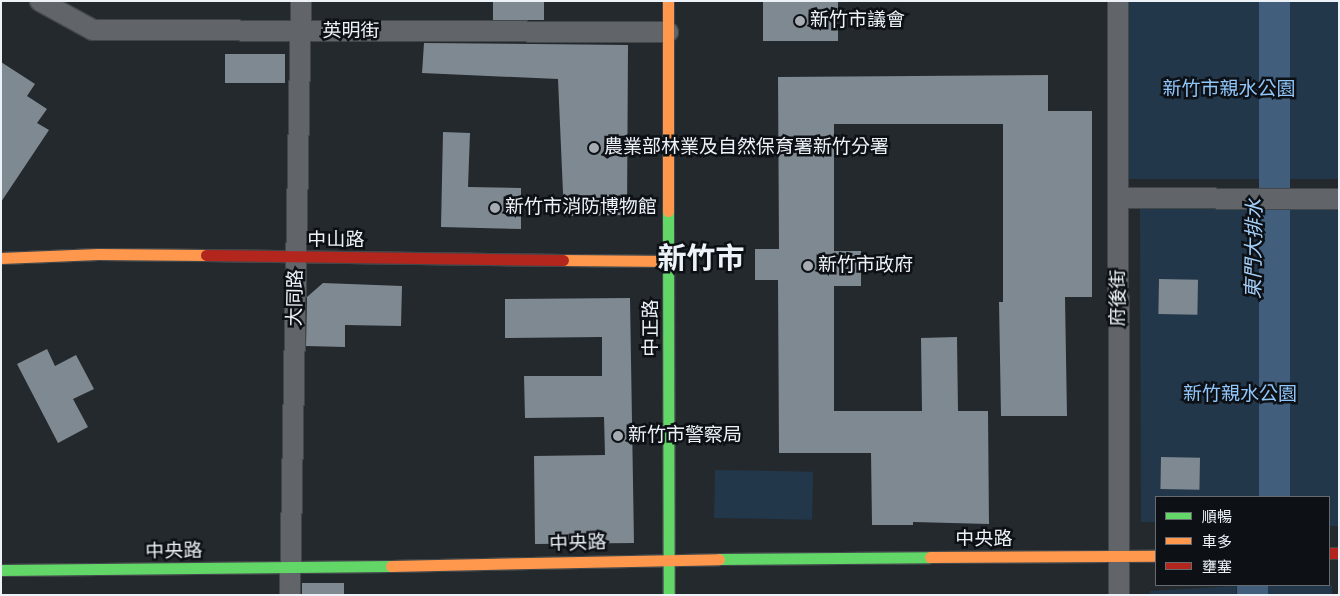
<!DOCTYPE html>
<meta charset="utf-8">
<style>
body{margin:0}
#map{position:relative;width:1340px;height:596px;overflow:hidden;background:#24292d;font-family:Karla,"Noto Sans TC",sans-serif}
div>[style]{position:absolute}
.green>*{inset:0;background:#23374a;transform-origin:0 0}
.water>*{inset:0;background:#415f7c;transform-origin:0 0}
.building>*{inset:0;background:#7f8992;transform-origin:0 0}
.roads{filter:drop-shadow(1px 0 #42474a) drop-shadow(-1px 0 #42474a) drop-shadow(0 1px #42474a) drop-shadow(0 -1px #42474a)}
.street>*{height:20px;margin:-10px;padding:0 10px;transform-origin:10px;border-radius:10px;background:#616569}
.fast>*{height:11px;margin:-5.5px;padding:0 5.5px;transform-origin:5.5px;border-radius:5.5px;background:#63d668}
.slow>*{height:11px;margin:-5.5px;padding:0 5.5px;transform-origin:5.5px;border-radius:5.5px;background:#ff974d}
.jam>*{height:11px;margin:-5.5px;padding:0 5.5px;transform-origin:5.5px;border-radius:5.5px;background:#b3261e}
.dots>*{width:14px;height:14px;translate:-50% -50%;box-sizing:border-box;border:2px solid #0d1115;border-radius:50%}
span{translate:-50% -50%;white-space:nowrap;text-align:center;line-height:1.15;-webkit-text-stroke:5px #0d1115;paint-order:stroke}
.poi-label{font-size:19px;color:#ecf2f8}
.left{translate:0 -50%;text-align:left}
.street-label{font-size:19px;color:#ecf2f8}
.park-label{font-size:19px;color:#91c6fb}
.water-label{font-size:20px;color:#a6d1fb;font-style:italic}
.town-label{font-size:29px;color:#ecf2f8;font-weight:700}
.frame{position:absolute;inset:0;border:2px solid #ecf2f8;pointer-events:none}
.legend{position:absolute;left:1155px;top:496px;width:175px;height:90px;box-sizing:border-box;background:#0d1115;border:1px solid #666b70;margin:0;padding:6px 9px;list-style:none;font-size:15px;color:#ecf2f8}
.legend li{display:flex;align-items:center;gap:10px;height:25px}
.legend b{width:25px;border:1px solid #666b70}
</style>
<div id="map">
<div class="green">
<div style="left:1118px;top:1px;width:221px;height:178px"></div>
<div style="clip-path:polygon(1339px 202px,1339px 526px,1329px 526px,1329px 497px,1156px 497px,1156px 522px,1141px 522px,1140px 207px)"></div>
<div style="left:715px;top:470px;width:98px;height:48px;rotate:1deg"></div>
<div style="clip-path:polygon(1329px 584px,1332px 586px,1332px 595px,1268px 595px,1268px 585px)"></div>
<div style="clip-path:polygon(1236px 586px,1236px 595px,1150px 595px,1150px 591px)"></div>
</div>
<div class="water">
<div style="left:1259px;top:1px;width:31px;height:496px"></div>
<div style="left:1268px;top:585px;width:10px;height:31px;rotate:90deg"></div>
</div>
<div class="building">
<div style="left:493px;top:1px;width:51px;height:19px"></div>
<div style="left:763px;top:1px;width:75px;height:40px"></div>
<div style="clip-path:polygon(424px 43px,628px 45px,627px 215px,564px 216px,558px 79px,422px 73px)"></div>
<div style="left:225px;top:54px;width:60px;height:29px"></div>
<div style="clip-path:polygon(1px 62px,35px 84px,27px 96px,47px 109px,37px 123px,49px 130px,1px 202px)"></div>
<div style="clip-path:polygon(1048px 75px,1048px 111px,1092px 111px,1092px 297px,1065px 297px,1067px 416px,1001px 416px,999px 302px,1003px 302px,1003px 124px,834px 124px,834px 251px,861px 251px,861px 286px,834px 286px,834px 411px,922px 411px,921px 338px,957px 337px,958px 411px,988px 411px,989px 524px,913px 522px,913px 525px,872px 525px,871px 453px,779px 453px,778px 280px,755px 280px,755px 249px,779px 249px,778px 77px)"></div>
<div style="clip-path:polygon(443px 132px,470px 133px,468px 187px,521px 188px,521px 229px,441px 227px)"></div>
<div style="left:1159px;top:279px;width:39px;height:35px;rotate:1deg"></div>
<div style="clip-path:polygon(323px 283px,402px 286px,401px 326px,345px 325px,345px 347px,306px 346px,307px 297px)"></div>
<div style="clip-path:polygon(630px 298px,634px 543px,535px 544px,534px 456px,605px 455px,604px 417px,525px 418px,524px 376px,602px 376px,602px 337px,505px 338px,505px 299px)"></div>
<div style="clip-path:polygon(47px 349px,55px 366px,76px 355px,94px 389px,73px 399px,88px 427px,58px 443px,17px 364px)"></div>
<div style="left:1161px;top:457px;width:39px;height:32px;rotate:1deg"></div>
<div style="left:344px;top:583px;width:12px;height:42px;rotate:90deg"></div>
</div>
<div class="roads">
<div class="street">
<div style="left:40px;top:1px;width:60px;rotate:28.7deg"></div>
<div style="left:93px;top:30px;width:575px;rotate:0.2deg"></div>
<div style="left:1118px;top:1px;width:594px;rotate:89.9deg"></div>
<div style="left:1119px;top:198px;width:220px;rotate:0.3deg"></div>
<div style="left:290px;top:595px;width:594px;rotate:-88.94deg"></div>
</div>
<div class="fast">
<div style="left:668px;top:211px;width:384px;rotate:89.9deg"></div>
<div style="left:719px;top:559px;width:211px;rotate:-0.5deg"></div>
<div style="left:1px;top:570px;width:390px;rotate:-0.6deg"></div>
</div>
<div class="slow">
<div style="left:668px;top:1px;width:210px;rotate:90deg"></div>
<div style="left:1px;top:258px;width:97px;rotate:-2.4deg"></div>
<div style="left:98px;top:254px;width:108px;rotate:0.5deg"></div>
<div style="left:563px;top:260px;width:107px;rotate:0.5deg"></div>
<div style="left:930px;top:557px;width:226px;rotate:-0.3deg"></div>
<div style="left:391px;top:566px;width:328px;rotate:-1.2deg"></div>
</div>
<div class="jam">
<div style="left:206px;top:255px;width:357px;rotate:0.8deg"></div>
<div style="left:1329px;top:553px;width:10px"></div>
</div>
</div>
<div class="dots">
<div style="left:800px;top:21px;background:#a6acb1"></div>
<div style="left:594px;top:148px;background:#a6acb1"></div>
<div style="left:495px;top:208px;background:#a6acb1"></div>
<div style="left:808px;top:266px;background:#a6acb1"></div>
<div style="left:618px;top:436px;background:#a6acb1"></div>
</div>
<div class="poi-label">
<span class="left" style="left:810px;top:21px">新竹市議會</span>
<span class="left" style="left:604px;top:148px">農業部林業及自然保育署新竹分署</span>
<span class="left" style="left:505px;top:208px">新竹市消防博物館</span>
<span class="left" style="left:818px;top:266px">新竹市政府</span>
<span class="left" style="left:628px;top:436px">新竹市警察局</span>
</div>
<div class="street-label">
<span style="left:351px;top:32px">英明街</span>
<span style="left:336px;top:241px">中山路</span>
<span style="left:296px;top:298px;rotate:-89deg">大同路</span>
<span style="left:1119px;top:298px;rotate:-90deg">府後街</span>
<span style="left:652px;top:328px;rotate:-90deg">中正路</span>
<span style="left:984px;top:540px">中央路</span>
<span style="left:578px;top:544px;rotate:-2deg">中央路</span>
<span style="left:174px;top:552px;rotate:-1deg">中央路</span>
</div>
<div class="park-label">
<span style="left:1229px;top:90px">新竹市親水公園</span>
<span style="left:1240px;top:395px">新竹親水公園</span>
</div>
<div class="water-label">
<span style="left:1254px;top:249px;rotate:-89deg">東門大排水</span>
</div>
<div class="town-label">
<span style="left:701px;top:259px">新竹市</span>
</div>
<div class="frame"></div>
<ul class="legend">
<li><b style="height:6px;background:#63d668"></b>順暢</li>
<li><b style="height:6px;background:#ff974d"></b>車多</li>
<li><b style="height:6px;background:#b3261e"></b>壅塞</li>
</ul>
</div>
